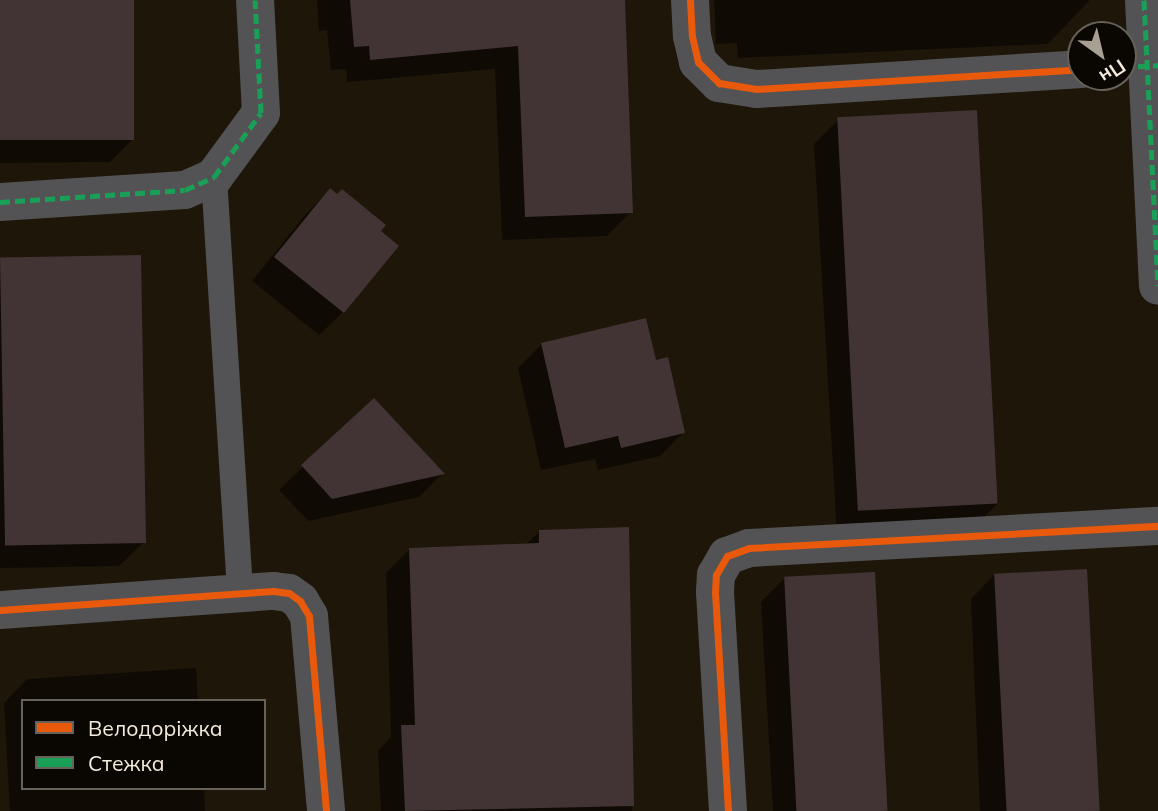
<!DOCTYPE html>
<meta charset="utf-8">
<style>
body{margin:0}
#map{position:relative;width:1158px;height:811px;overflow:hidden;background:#1d1609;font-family:Mulish,sans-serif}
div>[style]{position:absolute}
.shadow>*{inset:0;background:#0007}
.building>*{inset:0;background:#423334;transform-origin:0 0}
.service>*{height:26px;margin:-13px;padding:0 13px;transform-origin:13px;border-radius:13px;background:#535355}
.minor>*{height:38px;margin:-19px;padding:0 19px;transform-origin:19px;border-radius:19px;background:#535355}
.quiet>*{height:5px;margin-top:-2.5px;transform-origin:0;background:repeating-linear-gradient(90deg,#1a9f57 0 10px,transparent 0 15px)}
.cycleway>*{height:7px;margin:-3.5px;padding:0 3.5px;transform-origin:3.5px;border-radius:3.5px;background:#e8590c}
span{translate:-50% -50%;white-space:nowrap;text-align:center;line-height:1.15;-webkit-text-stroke:6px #0a0601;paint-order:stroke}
.legend{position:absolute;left:21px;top:699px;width:245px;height:91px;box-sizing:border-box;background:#0a0601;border:2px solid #676259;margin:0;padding:9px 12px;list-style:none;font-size:21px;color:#f3ebdc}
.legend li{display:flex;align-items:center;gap:14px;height:35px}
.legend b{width:35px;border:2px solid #676259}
.north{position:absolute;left:1067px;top:21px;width:70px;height:70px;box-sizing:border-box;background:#0a0601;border:2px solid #676259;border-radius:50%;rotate:146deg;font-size:19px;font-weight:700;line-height:28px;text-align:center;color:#f3ebdc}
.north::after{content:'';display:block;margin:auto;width:24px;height:32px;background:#a8a092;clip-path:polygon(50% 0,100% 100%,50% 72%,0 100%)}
</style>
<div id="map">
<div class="shadow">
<div style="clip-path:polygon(0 0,132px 0,134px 138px,110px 162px,0 163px)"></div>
<div style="clip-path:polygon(317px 0,623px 0,631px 212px,607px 236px,502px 240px,495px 69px,347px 82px,346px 69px,331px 70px,327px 30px,319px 31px)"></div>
<div style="clip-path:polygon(714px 0,1089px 0,1089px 1px,1048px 44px,738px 58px,737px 43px,716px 44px)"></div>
<div style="clip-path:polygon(838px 120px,999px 502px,975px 526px,837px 535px,814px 144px)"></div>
<div style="clip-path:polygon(330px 190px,337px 196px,343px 312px,319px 335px,252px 281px,306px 214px)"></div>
<div style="clip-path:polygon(0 259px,143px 543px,119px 566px,0 568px)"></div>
<div style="clip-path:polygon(542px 344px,655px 362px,683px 433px,660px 456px,598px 470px,595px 459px,541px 470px,518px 368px)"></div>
<div style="clip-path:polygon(303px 467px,442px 474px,419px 497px,308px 521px,279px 490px)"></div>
<div style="clip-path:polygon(627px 529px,632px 811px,381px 811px,378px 751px,391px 737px,386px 573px,410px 549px,526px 545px,540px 531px)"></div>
<div style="clip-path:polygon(994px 575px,1096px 811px,980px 811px,971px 599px)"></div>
<div style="clip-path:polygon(785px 578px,886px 811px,773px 811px,761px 602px)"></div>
<div style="clip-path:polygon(196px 668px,198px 701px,23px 701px,23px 788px,204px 788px,205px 811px,10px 811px,4px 703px,27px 679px)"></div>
</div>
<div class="building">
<div style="left:0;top:0;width:134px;height:140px"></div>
<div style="clip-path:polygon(350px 0,625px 0,633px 213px,525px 217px,518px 46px,370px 60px,369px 46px,354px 47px)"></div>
<div style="left:977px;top:110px;width:394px;height:140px;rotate:87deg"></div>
<div style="clip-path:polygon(330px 188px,337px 194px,342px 189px,386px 225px,381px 231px,399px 246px,344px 313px,274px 257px)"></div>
<div style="left:141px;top:255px;width:288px;height:141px;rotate:89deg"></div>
<div style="clip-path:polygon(646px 318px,656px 360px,668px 357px,685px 433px,621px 448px,618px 436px,565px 448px,541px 343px)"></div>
<div style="clip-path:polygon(374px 398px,445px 474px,332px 499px,301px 465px)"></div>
<div style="clip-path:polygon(629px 527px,634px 806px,405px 811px,401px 725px,415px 725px,409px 548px,539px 543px,539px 530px)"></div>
<div style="left:1087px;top:569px;width:242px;height:93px;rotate:87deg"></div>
<div style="left:875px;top:572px;width:239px;height:91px;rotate:87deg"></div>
</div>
<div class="service">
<div style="left:214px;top:177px;width:417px;rotate:86.4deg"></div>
</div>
<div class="minor">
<div style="left:690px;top:0;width:36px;rotate:87deg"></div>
<div style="left:692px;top:36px;width:27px;rotate:77deg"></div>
<div style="left:698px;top:62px;width:30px;rotate:45deg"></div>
<div style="left:719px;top:83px;width:38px;rotate:9deg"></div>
<div style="left:757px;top:89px;width:325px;rotate:-3.5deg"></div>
<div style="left:1144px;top:0;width:286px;rotate:87.2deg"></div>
<div style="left:0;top:202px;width:185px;rotate:-3.7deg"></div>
<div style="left:185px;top:190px;width:32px;rotate:-24deg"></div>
<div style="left:214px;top:177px;width:79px;rotate:-53.7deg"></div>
<div style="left:261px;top:113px;width:113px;rotate:-93deg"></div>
<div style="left:0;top:610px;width:274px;rotate:-4deg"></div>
<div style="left:273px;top:591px;width:16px;rotate:7deg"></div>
<div style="left:289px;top:593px;width:14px;rotate:36deg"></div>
<div style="left:300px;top:601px;width:17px;rotate:59deg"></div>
<div style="left:309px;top:616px;width:196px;rotate:85deg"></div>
<div style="left:728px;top:811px;width:219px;rotate:-93.4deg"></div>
<div style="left:715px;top:592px;width:17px;rotate:-87deg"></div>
<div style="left:716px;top:575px;width:22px;rotate:-60deg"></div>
<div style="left:727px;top:556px;width:23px;rotate:-20deg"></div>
<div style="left:749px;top:548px;width:410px;rotate:-3.1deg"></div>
</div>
<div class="quiet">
<div style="left:1144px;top:0;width:286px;rotate:87.2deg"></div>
<div style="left:1123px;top:67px;width:35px;rotate:-3deg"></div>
<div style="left:0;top:202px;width:185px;rotate:-3.7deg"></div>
<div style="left:185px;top:190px;width:32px;rotate:-24deg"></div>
<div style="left:214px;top:177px;width:79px;rotate:-53.7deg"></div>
<div style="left:261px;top:113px;width:113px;rotate:-93deg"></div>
</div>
<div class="cycleway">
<div style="left:690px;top:0;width:36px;rotate:87deg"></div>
<div style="left:692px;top:36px;width:27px;rotate:77deg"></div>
<div style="left:698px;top:62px;width:30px;rotate:45deg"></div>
<div style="left:719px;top:83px;width:38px;rotate:9deg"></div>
<div style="left:757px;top:89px;width:325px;rotate:-3.5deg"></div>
<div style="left:0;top:610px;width:274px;rotate:-4deg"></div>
<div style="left:273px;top:591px;width:16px;rotate:7deg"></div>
<div style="left:289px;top:593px;width:14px;rotate:36deg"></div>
<div style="left:300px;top:601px;width:17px;rotate:59deg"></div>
<div style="left:309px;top:616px;width:196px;rotate:85deg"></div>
<div style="left:728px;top:811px;width:219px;rotate:-93.4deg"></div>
<div style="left:715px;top:592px;width:17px;rotate:-87deg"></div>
<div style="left:716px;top:575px;width:22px;rotate:-60deg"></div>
<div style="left:727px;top:556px;width:23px;rotate:-20deg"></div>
<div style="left:749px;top:548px;width:410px;rotate:-3.1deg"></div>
</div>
<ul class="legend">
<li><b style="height:9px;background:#e8590c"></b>Велодоріжка</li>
<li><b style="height:9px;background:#1a9f57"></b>Стежка</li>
</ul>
<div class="north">Пн</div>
</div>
